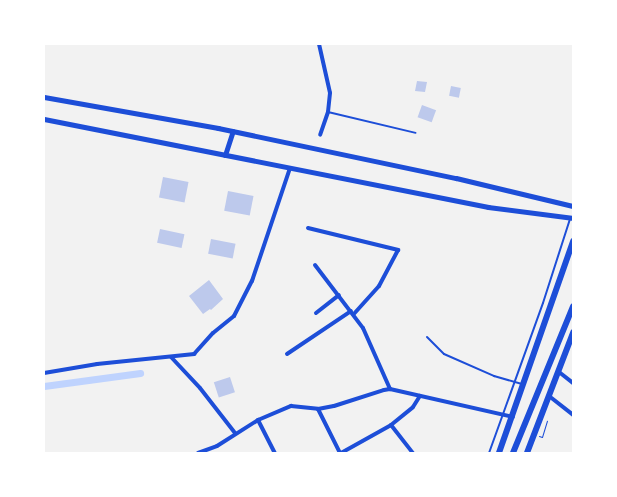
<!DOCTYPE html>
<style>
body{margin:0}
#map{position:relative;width:617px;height:497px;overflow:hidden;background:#f2f2f2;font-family:Quicksand,sans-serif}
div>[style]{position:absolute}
.canal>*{height:7px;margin:-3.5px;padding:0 3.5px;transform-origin:3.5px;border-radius:3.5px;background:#bfd3fe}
.building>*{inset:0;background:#bdc9ec;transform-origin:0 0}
.path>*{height:1px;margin:-0.5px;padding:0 0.5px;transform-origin:0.5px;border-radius:0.5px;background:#1d4ed8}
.service>*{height:2px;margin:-1px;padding:0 1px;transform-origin:1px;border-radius:1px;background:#1d4ed8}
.minor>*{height:4px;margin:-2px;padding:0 2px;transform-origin:2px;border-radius:2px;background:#1d4ed8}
.secondary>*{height:5px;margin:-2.5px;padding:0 2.5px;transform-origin:2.5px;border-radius:2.5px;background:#1d4ed8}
.trunk>*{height:5.5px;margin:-2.75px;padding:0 2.75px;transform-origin:2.75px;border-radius:2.75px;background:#1d4ed8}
span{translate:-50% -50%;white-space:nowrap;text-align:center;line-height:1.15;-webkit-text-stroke:4px #fff;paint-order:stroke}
.frame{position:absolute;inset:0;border:45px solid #fff;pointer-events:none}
</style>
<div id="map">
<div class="canal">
<div style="left:44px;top:386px;width:97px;rotate:-7.7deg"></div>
</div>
<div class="building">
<div style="clip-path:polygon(417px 81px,427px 82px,425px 92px,415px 91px)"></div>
<div style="left:451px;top:86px;width:10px;height:10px;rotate:11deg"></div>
<div style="left:422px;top:105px;width:15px;height:13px;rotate:20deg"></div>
<div style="left:163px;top:177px;width:26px;height:21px;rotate:11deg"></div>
<div style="left:228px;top:191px;width:26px;height:20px;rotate:11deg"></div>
<div style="left:160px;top:229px;width:25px;height:14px;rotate:12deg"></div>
<div style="left:211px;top:239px;width:25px;height:15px;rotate:11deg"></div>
<div style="clip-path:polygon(209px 280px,223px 299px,211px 310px,210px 309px,203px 314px,189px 296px)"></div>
<div style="left:230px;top:377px;width:16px;height:17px;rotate:72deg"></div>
</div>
<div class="path">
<div style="left:539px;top:436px;width:3px;rotate:18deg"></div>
<div style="left:542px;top:437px;width:17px;rotate:-73deg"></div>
</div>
<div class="service">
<div style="left:328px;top:112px;width:90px;rotate:13.4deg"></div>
<div style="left:427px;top:337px;width:24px;rotate:45deg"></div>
<div style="left:444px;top:354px;width:55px;rotate:23.7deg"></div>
<div style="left:494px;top:376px;width:29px;rotate:16deg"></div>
<div style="left:489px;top:453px;width:159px;rotate:-70.2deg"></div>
<div style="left:543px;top:303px;width:88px;rotate:-72.2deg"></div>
</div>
<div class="minor">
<div style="left:319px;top:44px;width:50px;rotate:77.3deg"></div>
<div style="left:330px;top:93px;width:19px;rotate:96deg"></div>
<div style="left:328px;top:112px;width:24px;rotate:109deg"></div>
<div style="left:308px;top:228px;width:93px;rotate:13.7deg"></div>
<div style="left:398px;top:250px;width:41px;rotate:117.8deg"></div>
<div style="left:379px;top:286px;width:38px;rotate:132deg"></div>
<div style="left:315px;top:265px;width:79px;rotate:52.7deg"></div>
<div style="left:363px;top:328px;width:67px;rotate:66.1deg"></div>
<div style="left:316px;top:313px;width:29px;rotate:-38deg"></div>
<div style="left:287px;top:354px;width:77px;rotate:-33.9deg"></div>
<div style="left:171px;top:357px;width:42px;rotate:46.9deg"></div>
<div style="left:200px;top:388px;width:57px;rotate:52.1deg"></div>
<div style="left:559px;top:372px;width:18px;rotate:38deg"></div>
<div style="left:44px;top:373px;width:54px;rotate:-9.6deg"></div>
<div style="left:97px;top:364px;width:98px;rotate:-5.9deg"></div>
<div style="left:194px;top:354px;width:28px;rotate:-48deg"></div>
<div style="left:213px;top:333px;width:27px;rotate:-39deg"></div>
<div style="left:234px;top:316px;width:39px;rotate:-63deg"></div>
<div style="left:252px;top:281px;width:119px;rotate:-71.4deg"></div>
<div style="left:549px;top:396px;width:31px;rotate:38deg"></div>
<div style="left:318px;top:409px;width:49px;rotate:63.4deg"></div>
<div style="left:258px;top:420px;width:37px;rotate:63deg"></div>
<div style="left:391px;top:425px;width:36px;rotate:52deg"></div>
<div style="left:198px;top:453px;width:20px;rotate:-20deg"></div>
<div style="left:217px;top:446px;width:49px;rotate:-32.4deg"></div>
<div style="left:258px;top:420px;width:36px;rotate:-23deg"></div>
<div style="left:291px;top:406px;width:27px;rotate:6deg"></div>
<div style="left:318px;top:409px;width:16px;rotate:-11deg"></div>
<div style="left:334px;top:406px;width:52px;rotate:-17.7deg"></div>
<div style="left:384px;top:390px;width:6px;rotate:-9deg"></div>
<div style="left:390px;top:389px;width:126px;rotate:12.8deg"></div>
<div style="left:341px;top:453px;width:57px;rotate:-29.2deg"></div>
<div style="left:391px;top:425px;width:28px;rotate:-39deg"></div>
<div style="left:413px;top:407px;width:13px;rotate:-58deg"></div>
</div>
<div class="secondary">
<div style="left:44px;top:97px;width:177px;rotate:10.1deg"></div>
<div style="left:218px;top:128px;width:243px;rotate:11.9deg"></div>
<div style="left:456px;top:178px;width:120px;rotate:13.5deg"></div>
<div style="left:44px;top:119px;width:453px;rotate:11.2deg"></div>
<div style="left:488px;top:207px;width:86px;rotate:7.4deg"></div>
<div style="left:225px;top:155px;width:25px;rotate:-72deg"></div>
</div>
<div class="trunk">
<div style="left:499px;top:453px;width:224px;rotate:-70.7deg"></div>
<div style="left:513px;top:453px;width:158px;rotate:-67.7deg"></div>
<div style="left:527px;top:453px;width:129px;rotate:-69deg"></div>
</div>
<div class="frame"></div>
</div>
